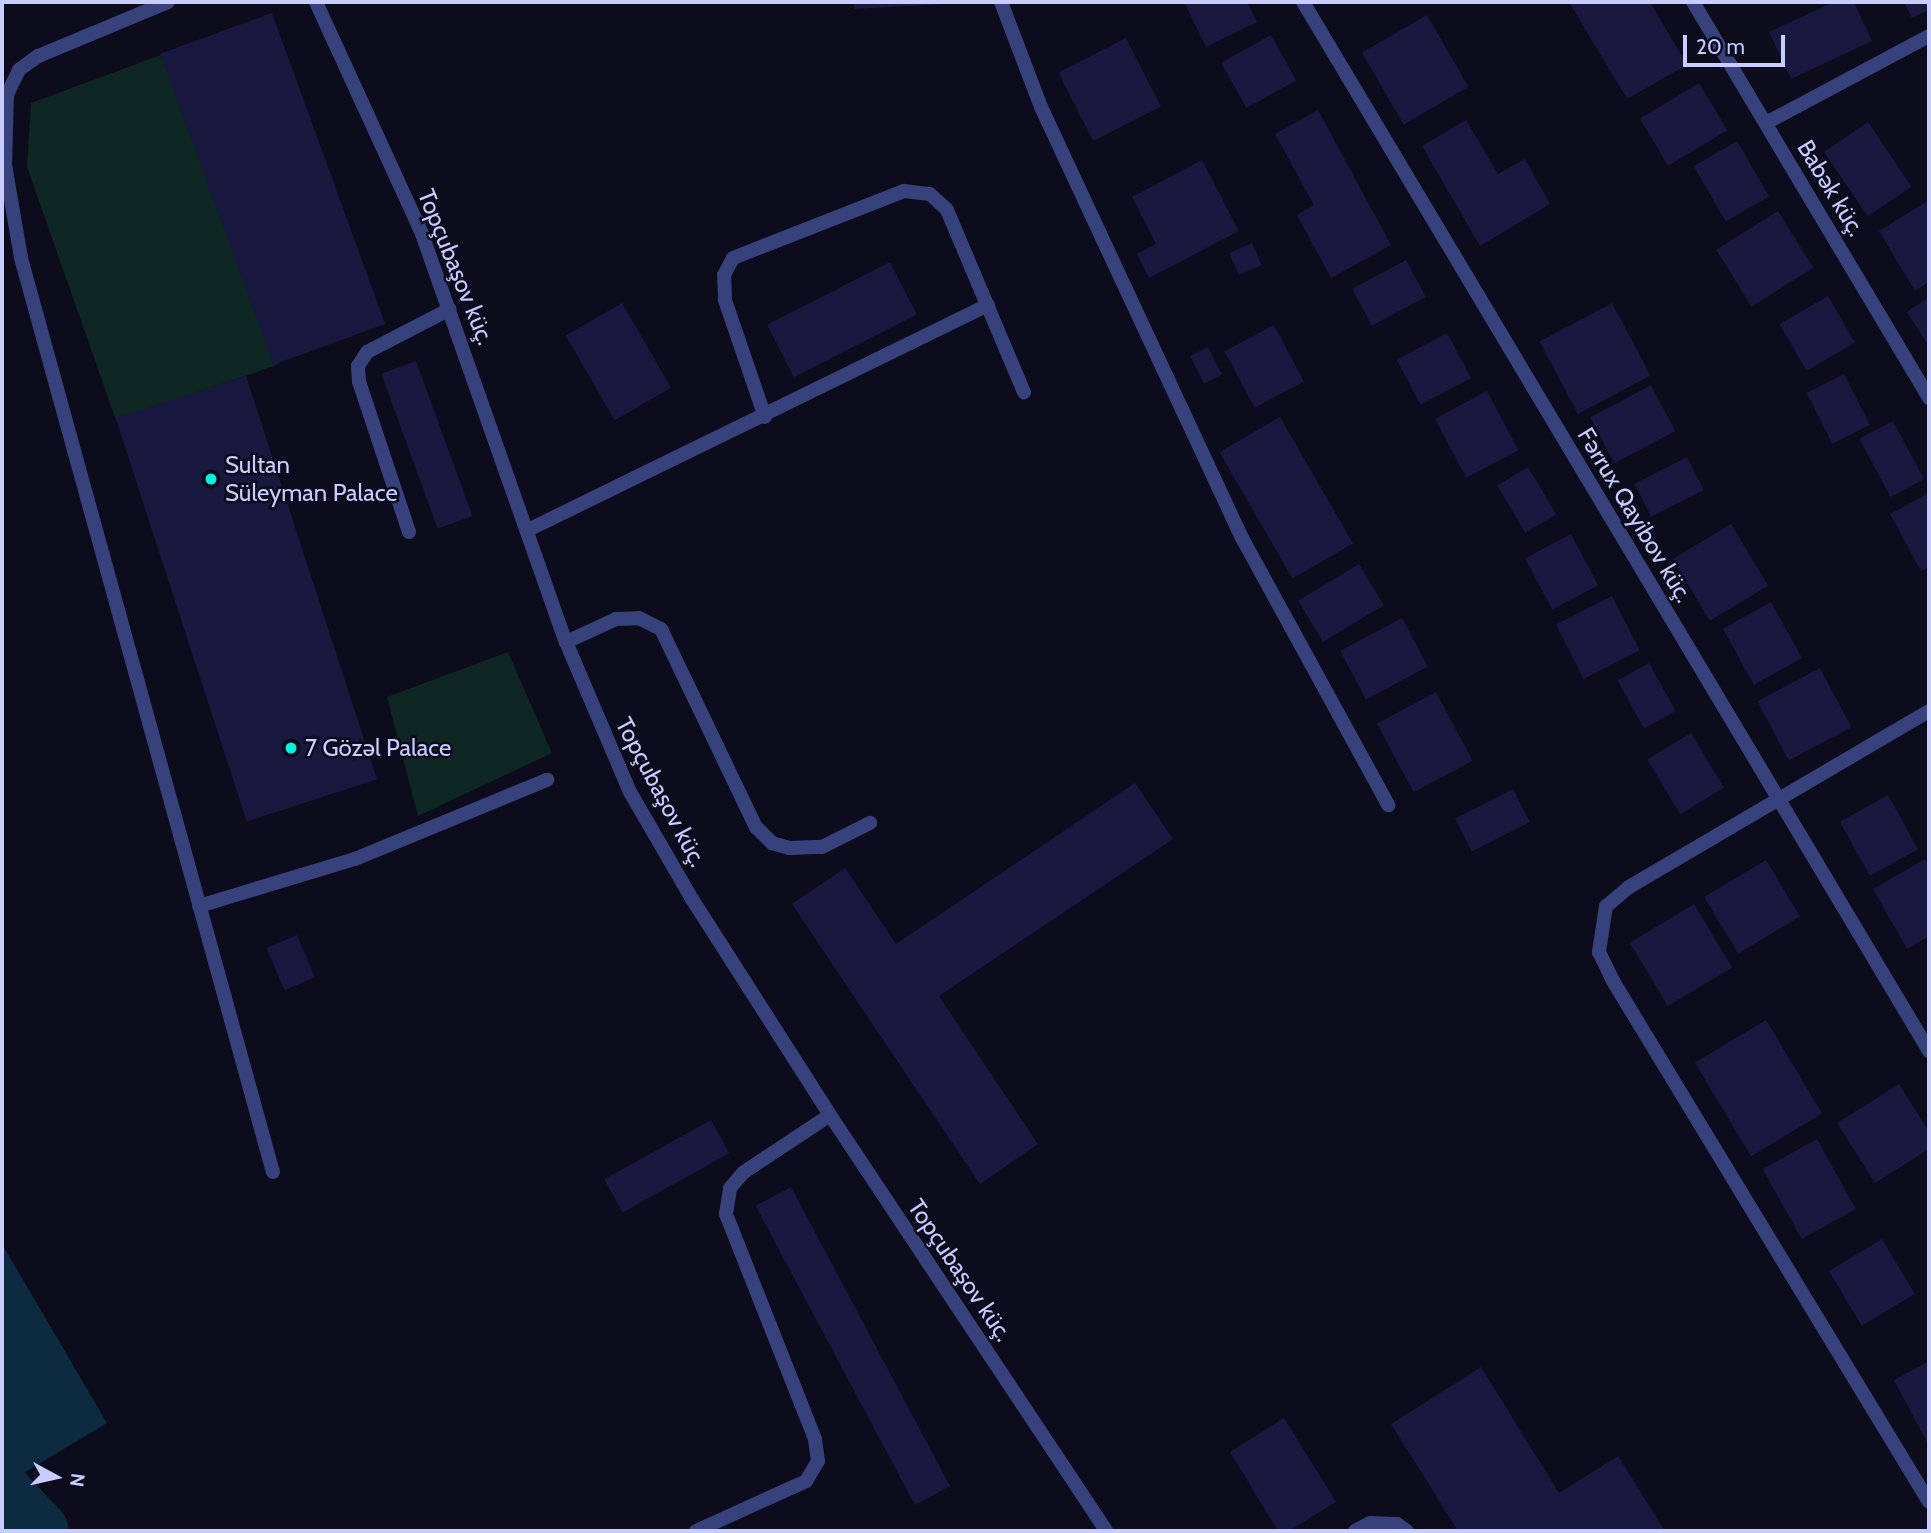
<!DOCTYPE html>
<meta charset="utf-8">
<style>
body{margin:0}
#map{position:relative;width:1931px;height:1533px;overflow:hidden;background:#0c0c1d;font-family:Cabin,sans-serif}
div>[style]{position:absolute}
.green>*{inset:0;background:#0f2722}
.water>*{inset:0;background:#0c2b41}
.river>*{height:61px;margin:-30.5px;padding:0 30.5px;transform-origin:30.5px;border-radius:30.5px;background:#0c2b41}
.building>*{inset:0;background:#19183e;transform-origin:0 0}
.lane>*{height:14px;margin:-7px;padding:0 7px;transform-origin:7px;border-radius:7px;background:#37417c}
.street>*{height:14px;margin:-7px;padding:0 7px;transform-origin:7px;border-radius:7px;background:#37417c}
.dots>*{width:19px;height:19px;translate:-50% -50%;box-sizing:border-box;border:4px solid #0c0c1d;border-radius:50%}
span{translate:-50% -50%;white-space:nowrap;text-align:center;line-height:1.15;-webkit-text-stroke:5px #0c0c1d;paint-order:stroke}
.street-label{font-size:24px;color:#c8ccff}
.poi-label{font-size:24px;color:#c8ccff}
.left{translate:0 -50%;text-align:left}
.frame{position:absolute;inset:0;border:4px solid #c8ccff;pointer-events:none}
.north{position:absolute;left:21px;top:1442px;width:70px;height:70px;-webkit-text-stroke:5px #0c0c1d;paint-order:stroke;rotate:98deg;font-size:19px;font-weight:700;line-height:28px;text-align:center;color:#c8ccff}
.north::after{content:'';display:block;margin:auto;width:24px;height:32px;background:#c8ccff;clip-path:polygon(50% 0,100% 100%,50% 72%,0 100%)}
.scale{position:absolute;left:1683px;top:35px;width:102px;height:32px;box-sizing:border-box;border:4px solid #c8ccff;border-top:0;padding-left:9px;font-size:21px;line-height:24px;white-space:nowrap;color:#c8ccff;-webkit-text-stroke:5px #0c0c1d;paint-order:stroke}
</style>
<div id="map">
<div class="green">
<div style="clip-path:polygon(161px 55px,277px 365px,116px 420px,27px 167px,31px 103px)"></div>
<div style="clip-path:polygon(508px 652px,552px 753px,418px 816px,387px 697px)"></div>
</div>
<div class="water">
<div style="clip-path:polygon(2px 1244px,107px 1423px,2px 1486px)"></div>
</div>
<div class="river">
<div style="left:2px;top:1493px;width:52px;rotate:46.5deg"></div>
</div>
<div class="building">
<div style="clip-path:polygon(854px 2px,946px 2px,946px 4px,854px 9px)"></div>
<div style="clip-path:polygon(1184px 2px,1247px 2px,1257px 22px,1206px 47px)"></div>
<div style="clip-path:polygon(1569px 2px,1650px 2px,1687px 65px,1627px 99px)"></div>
<div style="clip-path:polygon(1834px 2px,1854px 2px,1872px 41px,1791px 79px,1769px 32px)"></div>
<div style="clip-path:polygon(1904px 2px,1929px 2px,1929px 10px,1912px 18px)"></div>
<div style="left:272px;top:13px;width:331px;height:119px;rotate:70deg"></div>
<div style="left:1427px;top:15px;width:83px;height:75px;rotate:60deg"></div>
<div style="left:1271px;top:35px;width:52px;height:57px;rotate:61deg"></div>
<div style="left:1126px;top:38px;width:77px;height:76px;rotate:63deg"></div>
<div style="left:1699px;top:83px;width:55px;height:69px;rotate:59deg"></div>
<div style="clip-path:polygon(1318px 110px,1391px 245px,1331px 278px,1297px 215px,1314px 205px,1275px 134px)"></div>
<div style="clip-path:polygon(1466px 120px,1498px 174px,1525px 159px,1550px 204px,1480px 246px,1422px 146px)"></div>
<div style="left:1868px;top:122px;width:78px;height:53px;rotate:56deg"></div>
<div style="left:1737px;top:141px;width:64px;height:50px;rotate:60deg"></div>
<div style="clip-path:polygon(1202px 160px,1239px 231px,1149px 278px,1137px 254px,1156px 244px,1132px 197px)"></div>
<div style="clip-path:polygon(1929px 200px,1929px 282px,1915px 291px,1879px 231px)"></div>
<div style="left:1778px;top:211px;width:67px;height:73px;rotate:58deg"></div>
<div style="left:1252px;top:243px;width:24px;height:25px;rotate:66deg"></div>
<div style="left:1406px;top:260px;width:42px;height:61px;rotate:62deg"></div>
<div style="left:890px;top:262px;width:59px;height:138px;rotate:63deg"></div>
<div style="left:1828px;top:296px;width:54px;height:56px;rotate:60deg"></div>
<div style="clip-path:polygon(1929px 297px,1929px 347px,1907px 312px)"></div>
<div style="left:622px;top:303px;width:98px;height:65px;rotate:60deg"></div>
<div style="left:1612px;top:303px;width:82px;height:82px;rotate:62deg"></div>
<div style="left:1274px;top:325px;width:64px;height:56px;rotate:62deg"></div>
<div style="left:1447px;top:333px;width:51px;height:57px;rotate:62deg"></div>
<div style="left:1208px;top:347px;width:31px;height:20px;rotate:63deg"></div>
<div style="left:416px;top:361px;width:165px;height:37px;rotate:70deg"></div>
<div style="left:1844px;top:374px;width:57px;height:42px;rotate:63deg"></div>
<div style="left:246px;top:376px;width:424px;height:137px;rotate:72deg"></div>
<div style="left:1651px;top:385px;width:52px;height:69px;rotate:62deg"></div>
<div style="left:1487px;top:391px;width:67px;height:59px;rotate:62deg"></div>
<div style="left:1280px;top:417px;width:146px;height:70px;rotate:60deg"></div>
<div style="left:1893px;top:421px;width:66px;height:38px;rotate:62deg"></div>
<div style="left:1687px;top:457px;width:37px;height:59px;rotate:63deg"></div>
<div style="left:1528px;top:467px;width:55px;height:36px;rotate:59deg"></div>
<div style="clip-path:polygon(1929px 493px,1929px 567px,1921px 571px,1890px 514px)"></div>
<div style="left:1731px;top:524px;width:72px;height:68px;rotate:59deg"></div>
<div style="left:1571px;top:534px;width:58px;height:52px;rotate:62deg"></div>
<div style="left:1359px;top:564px;width:48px;height:71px;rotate:59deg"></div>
<div style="left:1612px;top:596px;width:61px;height:63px;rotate:63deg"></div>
<div style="left:1771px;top:602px;width:64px;height:55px;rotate:61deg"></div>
<div style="left:1402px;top:618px;width:55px;height:70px;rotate:62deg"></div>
<div style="left:1649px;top:663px;width:55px;height:36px;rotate:61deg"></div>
<div style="left:1820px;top:668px;width:67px;height:71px;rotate:62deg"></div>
<div style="left:1436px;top:692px;width:78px;height:67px;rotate:62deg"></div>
<div style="left:1691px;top:733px;width:64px;height:51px;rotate:59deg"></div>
<div style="clip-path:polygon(1135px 783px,1173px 839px,939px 996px,1038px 1144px,980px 1184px,792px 904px,845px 868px,896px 944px)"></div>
<div style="left:1513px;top:789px;width:37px;height:65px;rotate:63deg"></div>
<div style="left:1888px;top:795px;width:62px;height:55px;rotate:61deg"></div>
<div style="clip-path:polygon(1925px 859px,1929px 866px,1929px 936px,1907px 949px,1873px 889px)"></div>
<div style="left:1766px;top:860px;width:66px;height:72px;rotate:59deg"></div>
<div style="left:1694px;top:904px;width:74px;height:75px;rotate:59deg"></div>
<div style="left:297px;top:935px;width:46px;height:33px;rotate:67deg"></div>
<div style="left:1766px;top:1020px;width:109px;height:83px;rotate:59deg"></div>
<div style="clip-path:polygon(1899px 1084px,1929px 1132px,1929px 1149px,1875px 1183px,1837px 1123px)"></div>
<div style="left:711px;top:1120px;width:38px;height:122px;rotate:61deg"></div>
<div style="left:1817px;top:1139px;width:80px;height:62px;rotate:61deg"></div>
<div style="left:791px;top:1187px;width:339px;height:40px;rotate:62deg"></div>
<div style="left:1882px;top:1239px;width:64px;height:62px;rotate:59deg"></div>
<div style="clip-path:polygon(1929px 1361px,1929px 1446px,1894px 1380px)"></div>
<div style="clip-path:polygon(1481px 1367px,1559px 1493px,1618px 1456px,1665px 1531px,1458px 1531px,1391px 1424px)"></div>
<div style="clip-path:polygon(1284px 1418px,1336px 1502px,1289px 1531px,1278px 1531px,1230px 1452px)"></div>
</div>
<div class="lane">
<div style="left:168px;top:2px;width:141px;rotate:157.4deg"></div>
<div style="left:38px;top:56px;width:24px;rotate:144deg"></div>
<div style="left:19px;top:70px;width:28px;rotate:116deg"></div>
<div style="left:7px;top:95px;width:70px;rotate:91.6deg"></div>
<div style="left:5px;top:165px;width:94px;rotate:80.2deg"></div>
<div style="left:21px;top:258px;width:948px;rotate:74.59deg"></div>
<div style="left:765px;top:417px;width:124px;rotate:-108.9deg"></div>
<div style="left:725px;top:300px;width:25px;rotate:-92deg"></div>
<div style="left:724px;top:275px;width:19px;rotate:-62deg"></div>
<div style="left:733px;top:258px;width:184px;rotate:-21.4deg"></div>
<div style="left:904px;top:191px;width:26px;rotate:7deg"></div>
<div style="left:930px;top:194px;width:23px;rotate:43deg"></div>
<div style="left:947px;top:210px;width:198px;rotate:67.1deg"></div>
<div style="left:528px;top:530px;width:512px;rotate:-26.06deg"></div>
<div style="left:409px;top:532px;width:158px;rotate:-108.4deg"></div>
<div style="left:359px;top:382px;width:16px;rotate:-94deg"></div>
<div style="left:358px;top:366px;width:17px;rotate:-57deg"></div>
<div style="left:367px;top:352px;width:93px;rotate:-27.4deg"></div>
<div style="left:566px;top:642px;width:55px;rotate:-24.7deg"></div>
<div style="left:616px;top:619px;width:23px;rotate:-2deg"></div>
<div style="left:639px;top:618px;width:25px;rotate:27deg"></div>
<div style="left:661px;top:629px;width:220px;rotate:64.4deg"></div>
<div style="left:756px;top:827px;width:23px;rotate:45deg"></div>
<div style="left:772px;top:843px;width:18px;rotate:16deg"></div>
<div style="left:789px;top:848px;width:33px;rotate:-2deg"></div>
<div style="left:822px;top:847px;width:54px;rotate:-26.6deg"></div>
<div style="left:199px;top:906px;width:163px;rotate:-16.8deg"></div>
<div style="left:355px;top:859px;width:208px;rotate:-22.4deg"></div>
<div style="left:696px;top:1531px;width:121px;rotate:-24.4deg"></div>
<div style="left:806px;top:1481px;width:23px;rotate:-59deg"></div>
<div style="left:818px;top:1461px;width:22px;rotate:-98deg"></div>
<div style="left:815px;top:1439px;width:242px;rotate:-111.6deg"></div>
<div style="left:726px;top:1214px;width:26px;rotate:-81deg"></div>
<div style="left:730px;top:1188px;width:21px;rotate:-49deg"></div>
<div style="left:744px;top:1172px;width:103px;rotate:-33.5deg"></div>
<div style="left:1355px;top:1531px;width:17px;rotate:-28deg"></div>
<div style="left:1370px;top:1523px;width:27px;rotate:2deg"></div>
<div style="left:1397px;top:1524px;width:12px;rotate:35deg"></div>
</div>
<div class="street">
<div style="left:316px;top:2px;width:255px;rotate:65.4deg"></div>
<div style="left:422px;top:234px;width:433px;rotate:70.6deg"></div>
<div style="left:566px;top:642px;width:163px;rotate:66.9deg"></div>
<div style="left:630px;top:792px;width:124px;rotate:59.9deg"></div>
<div style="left:692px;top:899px;width:256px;rotate:57.4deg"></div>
<div style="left:830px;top:1115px;width:499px;rotate:56.4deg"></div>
<div style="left:1001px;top:2px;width:112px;rotate:69.1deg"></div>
<div style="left:1041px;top:107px;width:473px;rotate:65deg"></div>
<div style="left:1241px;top:536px;width:307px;rotate:61.3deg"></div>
<div style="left:1303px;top:2px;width:1222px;rotate:59.17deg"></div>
<div style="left:1693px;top:2px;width:461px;rotate:59.2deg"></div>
<div style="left:1766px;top:123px;width:185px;rotate:-28.1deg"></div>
<div style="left:1929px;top:711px;width:348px;rotate:149.6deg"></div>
<div style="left:1629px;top:887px;width:30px;rotate:140deg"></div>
<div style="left:1606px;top:906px;width:47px;rotate:98.7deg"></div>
<div style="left:1599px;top:952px;width:32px;rotate:64deg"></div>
<div style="left:1613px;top:981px;width:609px;rotate:58.76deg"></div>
</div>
<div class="dots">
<div style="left:211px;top:479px;background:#01f2dd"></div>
<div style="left:291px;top:748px;background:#01f2dd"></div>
</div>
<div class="street-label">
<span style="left:1831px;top:188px;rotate:59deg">Babək küç.</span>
<span style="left:456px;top:267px;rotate:68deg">Topçubaşov küç.</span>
<span style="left:1635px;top:515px;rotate:59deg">Fərrux Qayibov küç.</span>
<span style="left:661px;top:792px;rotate:62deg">Topçubaşov küç.</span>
<span style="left:960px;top:1270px;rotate:56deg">Topçubaşov küç.</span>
</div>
<div class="poi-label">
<span class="left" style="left:225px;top:479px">Sultan<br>Süleyman Palace</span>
<span class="left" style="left:305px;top:748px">7 Gözəl Palace</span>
</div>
<div class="frame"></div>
<div class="north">N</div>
<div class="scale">20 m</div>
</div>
